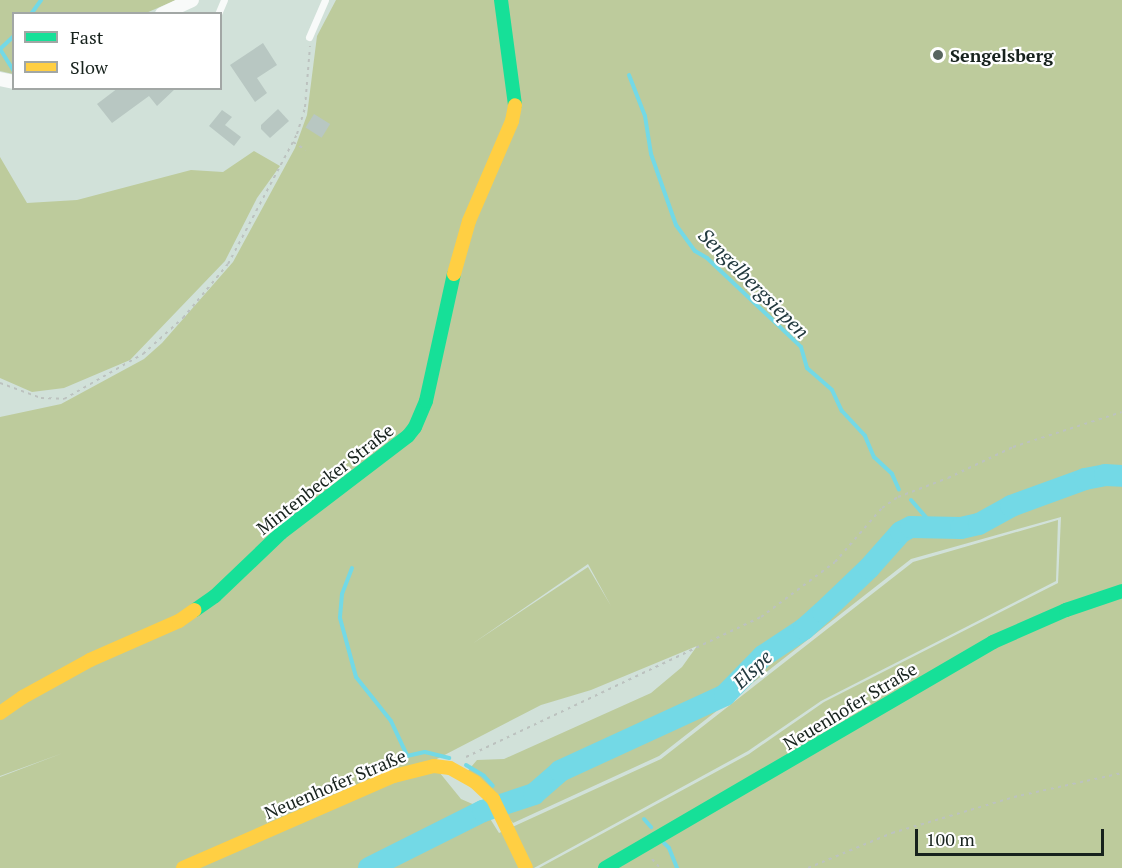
<!DOCTYPE html>
<meta charset="utf-8">
<style>
body{margin:0}
#map{position:relative;width:1122px;height:868px;overflow:hidden;background:#d1e1d9;font-family:"PT Serif",serif}
div>[style]{position:absolute}
.green>*{inset:0;background:#bdcb9c}
.stream>*{height:4px;margin:-2px;padding:0 2px;transform-origin:2px;border-radius:2px;background:#73d9e6}
.river>*{height:22px;margin:-11px;padding:0 11px;transform-origin:11px;border-radius:11px;background:#73d9e6}
.building>*{inset:0;background:#b8c7c2;transform-origin:0 0}
.path>*{height:2px;margin-top:-1px;transform-origin:0;background:repeating-linear-gradient(90deg,#bcc2bf 0 3px,transparent 0 7.5px)}
.lane>*{height:7px;margin:-3.5px;padding:0 3.5px;transform-origin:3.5px;border-radius:3.5px;background:#f8faf9}
.street>*{height:14px;margin:-7px;padding:0 7px;transform-origin:7px;border-radius:7px;background:#f8faf9}
.fast>*{height:14px;margin:-7px;padding:0 7px;transform-origin:7px;border-radius:7px;background:#16e098}
.slow>*{height:14px;margin:-7px;padding:0 7px;transform-origin:7px;border-radius:7px;background:#ffcf43}
.dots>*{width:16px;height:16px;translate:-50% -50%;box-sizing:border-box;border:3px solid #fff;border-radius:50%}
span{translate:-50% -50%;white-space:nowrap;text-align:center;line-height:1.15;-webkit-text-stroke:4.5px #fff;paint-order:stroke}
.poi-label{font-size:18px;color:#17221d;font-weight:700}
.left{translate:0 -50%;text-align:left}
.street-label{font-size:18px;color:#17221d}
.water-label{font-size:20px;color:#233a3f;font-style:italic}
.legend{position:absolute;left:12px;top:12px;width:210px;height:78px;box-sizing:border-box;background:#fff;border:2px solid #a2a7a5;margin:0;padding:8px 10px;list-style:none;font-size:18px;color:#17221d}
.legend li{display:flex;align-items:center;gap:12px;height:30px}
.legend b{width:30px;border:2px solid #a2a7a5}
.scale{position:absolute;left:915px;top:829px;width:189px;height:27px;box-sizing:border-box;border:3px solid #17221d;border-top:0;padding-left:8px;font-size:18px;line-height:21px;white-space:nowrap;color:#17221d;-webkit-text-stroke:4px #fff;paint-order:stroke}
</style>
<div id="map">
<div class="green">
<div style="clip-path:polygon(0 0,176px 0,146px 13px,14px 14px,13px 74px,0 71px)"></div>
<div style="clip-path:polygon(evenodd,336px 0,1122px 0,1122px 868px,539px 868px,749px 754px,824px 702px,1058px 583px,1061px 517px,911px 559px,659px 756px,513px 823px,466px 773px,477px 760px,504px 759px,651px 693px,682px 667px,697px 646px,591px 690px,541px 705px,431px 762px,461px 799px,484px 809px,499px 833px,661px 759px,913px 562px,1058px 520px,1056px 581px,821px 701px,748px 751px,534px 868px,0 868px,0 777px,63px 753px,0 776px,0 417px,61px 404px,144px 359px,162px 343px,233px 262px,295px 148px,307px 115px,317px 36px,336px 0,588px 564px,611px 606px,588px 567px,472px 644px,588px 564px)"></div>
<div style="clip-path:polygon(254px 151px,280px 166px,257px 198px,225px 261px,130px 360px,64px 388px,32px 392px,0 378px,0 157px,27px 203px,77px 200px,191px 170px,223px 172px)"></div>
</div>
<div class="stream">
<div style="left:31px;top:14px;width:17px;rotate:-54deg"></div>
<div style="left:0;top:49px;width:26px;rotate:58deg"></div>
<div style="left:0;top:49px;width:19px;rotate:-43deg"></div>
<div style="left:629px;top:75px;width:44px;rotate:68.7deg"></div>
<div style="left:645px;top:116px;width:38px;rotate:81deg"></div>
<div style="left:651px;top:154px;width:75px;rotate:70.6deg"></div>
<div style="left:676px;top:225px;width:32px;rotate:54deg"></div>
<div style="left:695px;top:251px;width:14px;rotate:30deg"></div>
<div style="left:707px;top:258px;width:129px;rotate:43.4deg"></div>
<div style="left:801px;top:347px;width:22px;rotate:74deg"></div>
<div style="left:807px;top:368px;width:33px;rotate:41deg"></div>
<div style="left:832px;top:390px;width:23px;rotate:65deg"></div>
<div style="left:842px;top:411px;width:34px;rotate:47deg"></div>
<div style="left:865px;top:436px;width:23px;rotate:67deg"></div>
<div style="left:874px;top:457px;width:25px;rotate:43deg"></div>
<div style="left:892px;top:474px;width:17px;rotate:66deg"></div>
<div style="left:911px;top:500px;width:29px;rotate:49deg"></div>
<div style="left:930px;top:522px;width:11px;rotate:27deg"></div>
<div style="left:352px;top:568px;width:28px;rotate:111deg"></div>
<div style="left:342px;top:594px;width:24px;rotate:95deg"></div>
<div style="left:340px;top:618px;width:61px;rotate:74.8deg"></div>
<div style="left:356px;top:677px;width:56px;rotate:51.5deg"></div>
<div style="left:391px;top:721px;width:38px;rotate:65deg"></div>
<div style="left:407px;top:756px;width:18px;rotate:-13deg"></div>
<div style="left:425px;top:752px;width:25px;rotate:14deg"></div>
<div style="left:466px;top:765px;width:21px;rotate:31deg"></div>
<div style="left:484px;top:776px;width:13px;rotate:48deg"></div>
<div style="left:502px;top:797px;width:8px;rotate:50deg"></div>
<div style="left:644px;top:819px;width:11px;rotate:49deg"></div>
<div style="left:664px;top:843px;width:7px;rotate:45deg"></div>
<div style="left:669px;top:848px;width:22px;rotate:68deg"></div>
</div>
<div class="river">
<div style="left:369px;top:868px;width:127px;rotate:-26.6deg"></div>
<div style="left:483px;top:811px;width:54px;rotate:-18.4deg"></div>
<div style="left:534px;top:794px;width:35px;rotate:-41deg"></div>
<div style="left:560px;top:771px;width:182px;rotate:-24.7deg"></div>
<div style="left:725px;top:695px;width:54px;rotate:-45.7deg"></div>
<div style="left:763px;top:656px;width:49px;rotate:-33.4deg"></div>
<div style="left:804px;top:629px;width:25px;rotate:-42deg"></div>
<div style="left:823px;top:612px;width:64px;rotate:-43.7deg"></div>
<div style="left:869px;top:568px;width:48px;rotate:-48.4deg"></div>
<div style="left:901px;top:532px;width:11px;rotate:-27deg"></div>
<div style="left:911px;top:527px;width:50px;rotate:1.1deg"></div>
<div style="left:961px;top:528px;width:18px;rotate:-13deg"></div>
<div style="left:979px;top:524px;width:37px;rotate:-29deg"></div>
<div style="left:1011px;top:506px;width:79px;rotate:-20deg"></div>
<div style="left:1085px;top:479px;width:20px;rotate:-11deg"></div>
<div style="left:1105px;top:475px;width:17px;rotate:3deg"></div>
</div>
<div class="building">
<div style="clip-path:polygon(263px 43px,277px 65px,257px 78px,267px 93px,255px 102px,230px 65px)"></div>
<div style="clip-path:polygon(118px 88px,176px 88px,157px 106px,149px 96px,112px 123px,97px 104px)"></div>
<div style="clip-path:polygon(278px 109px,289px 121px,270px 138px,261px 129px,261px 125px)"></div>
<div style="clip-path:polygon(222px 110px,232px 117px,225px 125px,241px 137px,234px 146px,209px 126px)"></div>
<div style="left:314px;top:114px;width:19px;height:16px;rotate:32deg"></div>
</div>
<div class="path">
<div style="left:293px;top:142px;width:15px;rotate:32deg"></div>
<div style="left:0;top:383px;width:44px;rotate:20.1deg"></div>
<div style="left:41px;top:398px;width:23px;rotate:2deg"></div>
<div style="left:64px;top:399px;width:91px;rotate:-29.7deg"></div>
<div style="left:143px;top:354px;width:54px;rotate:-42deg"></div>
<div style="left:183px;top:318px;width:70px;rotate:-50.2deg"></div>
<div style="left:228px;top:264px;width:147px;rotate:-62deg"></div>
<div style="left:297px;top:134px;width:28px;rotate:-73deg"></div>
<div style="left:305px;top:107px;width:61px;rotate:-85.3deg"></div>
<div style="left:466px;top:757px;width:327px;rotate:-25.4deg"></div>
<div style="left:761px;top:617px;width:92px;rotate:-36.6deg"></div>
<div style="left:835px;top:562px;width:72px;rotate:-49deg"></div>
<div style="left:882px;top:508px;width:19px;rotate:-35deg"></div>
<div style="left:898px;top:497px;width:53px;rotate:-20.8deg"></div>
<div style="left:948px;top:478px;width:72px;rotate:-25.5deg"></div>
<div style="left:1013px;top:447px;width:114px;rotate:-17.8deg"></div>
<div style="left:652px;top:859px;width:12px;rotate:48deg"></div>
<div style="left:808px;top:868px;width:91px;rotate:-22.6deg"></div>
<div style="left:892px;top:833px;width:127px;rotate:-16.4deg"></div>
<div style="left:1014px;top:797px;width:111px;rotate:-12.5deg"></div>
</div>
<div class="lane">
<div style="left:218px;top:14px;width:15px;rotate:-67deg"></div>
<div style="left:309px;top:37px;width:40px;rotate:-66.6deg"></div>
</div>
<div class="street">
<div style="left:162px;top:14px;width:33px;rotate:-25deg"></div>
<div style="left:0;top:79px;width:14px;rotate:12deg"></div>
</div>
<div class="fast">
<div style="left:501px;top:0;width:106px;rotate:82.4deg"></div>
<div style="left:195px;top:610px;width:24px;rotate:-35deg"></div>
<div style="left:215px;top:596px;width:91px;rotate:-43.7deg"></div>
<div style="left:281px;top:533px;width:160px;rotate:-37.4deg"></div>
<div style="left:408px;top:436px;width:11px;rotate:-52deg"></div>
<div style="left:415px;top:427px;width:28px;rotate:-67deg"></div>
<div style="left:426px;top:401px;width:130px;rotate:-77.6deg"></div>
<div style="left:605px;top:868px;width:449px;rotate:-30.2deg"></div>
<div style="left:993px;top:642px;width:80px;rotate:-23.7deg"></div>
<div style="left:1066px;top:610px;width:59px;rotate:-18.7deg"></div>
</div>
<div class="slow">
<div style="left:454px;top:274px;width:55px;rotate:-74.2deg"></div>
<div style="left:469px;top:221px;width:109px;rotate:-66.7deg"></div>
<div style="left:512px;top:121px;width:16px;rotate:-79deg"></div>
<div style="left:0;top:713px;width:28px;rotate:-35deg"></div>
<div style="left:23px;top:697px;width:77px;rotate:-28.9deg"></div>
<div style="left:90px;top:660px;width:97px;rotate:-23.7deg"></div>
<div style="left:179px;top:621px;width:19px;rotate:-35deg"></div>
<div style="left:183px;top:868px;width:230px;rotate:-23.6deg"></div>
<div style="left:394px;top:776px;width:41px;rotate:-14deg"></div>
<div style="left:434px;top:766px;width:16px;rotate:7deg"></div>
<div style="left:450px;top:768px;width:29px;rotate:29deg"></div>
<div style="left:475px;top:782px;width:25px;rotate:43deg"></div>
<div style="left:493px;top:799px;width:76px;rotate:64.4deg"></div>
</div>
<div class="dots">
<div style="left:938px;top:55px;background:#58655f"></div>
</div>
<div class="poi-label">
<span class="left" style="left:950px;top:55px">Sengelsberg</span>
</div>
<div class="street-label">
<span style="left:325px;top:479px;rotate:-38deg">Mintenbecker Straße</span>
<span style="left:850px;top:706px;rotate:-31deg">Neuenhofer Straße</span>
<span style="left:335px;top:784px;rotate:-23deg">Neuenhofer Straße</span>
</div>
<div class="water-label">
<span style="left:754px;top:283px;rotate:45deg">Sengelbergsiepen</span>
<span style="left:752px;top:669px;rotate:-44deg">Elspe</span>
</div>
<ul class="legend">
<li><b style="height:8px;background:#16e098"></b>Fast</li>
<li><b style="height:8px;background:#ffcf43"></b>Slow</li>
</ul>
<div class="scale">100 m</div>
</div>
